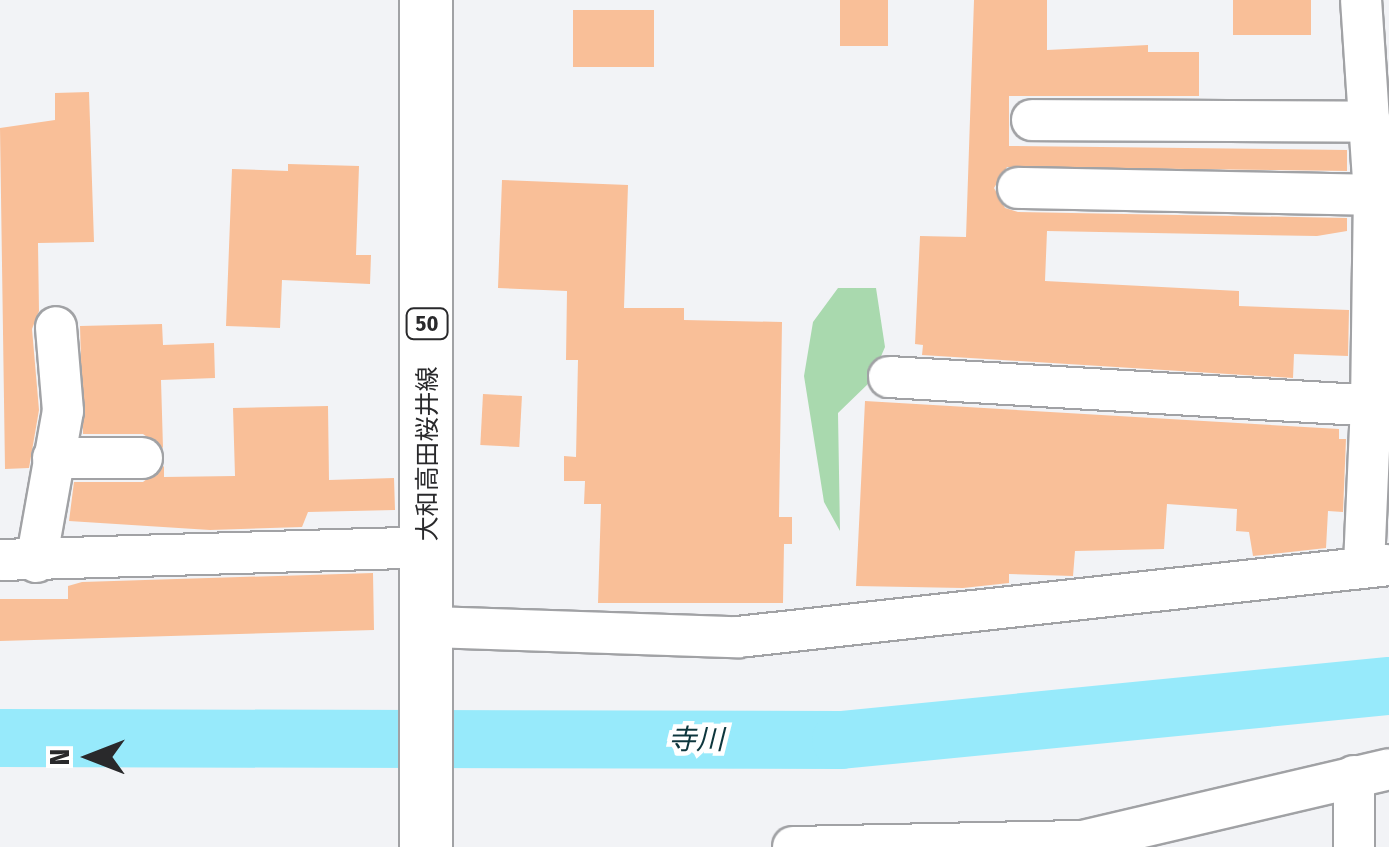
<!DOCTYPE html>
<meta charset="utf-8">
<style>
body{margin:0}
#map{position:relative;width:1389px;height:847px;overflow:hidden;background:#f2f3f6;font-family:"Fira Sans Condensed","Noto Sans JP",sans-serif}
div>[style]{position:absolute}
.green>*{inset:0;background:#a9d9ae}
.river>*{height:58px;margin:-29px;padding:0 29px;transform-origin:29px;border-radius:29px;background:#97eafb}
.building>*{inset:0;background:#f9bf98;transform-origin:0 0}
.roads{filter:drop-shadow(2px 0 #a1a2a5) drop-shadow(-2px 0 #a1a2a5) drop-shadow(0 2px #a1a2a5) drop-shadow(0 -2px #a1a2a5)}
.minor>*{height:40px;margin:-20px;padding:0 20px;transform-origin:20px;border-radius:20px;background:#fff}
.major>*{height:52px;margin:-26px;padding:0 26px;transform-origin:26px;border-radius:26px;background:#fff}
span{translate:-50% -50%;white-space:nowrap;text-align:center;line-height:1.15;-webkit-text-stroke:9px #fff;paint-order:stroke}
.shield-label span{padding:2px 8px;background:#fff;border:2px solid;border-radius:8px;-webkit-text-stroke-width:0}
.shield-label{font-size:22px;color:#29292b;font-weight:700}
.street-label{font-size:25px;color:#29292b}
.water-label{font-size:28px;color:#0d363d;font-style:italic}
.north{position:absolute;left:40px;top:707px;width:100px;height:100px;-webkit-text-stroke:8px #fff;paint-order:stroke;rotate:270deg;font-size:28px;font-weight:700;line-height:40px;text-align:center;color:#29292b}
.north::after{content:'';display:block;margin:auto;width:35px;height:45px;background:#29292b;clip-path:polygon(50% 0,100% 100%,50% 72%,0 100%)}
</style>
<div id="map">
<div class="green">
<div style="clip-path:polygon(838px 288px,876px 288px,885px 347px,870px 382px,838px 413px,840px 531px,824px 502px,804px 376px,813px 322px)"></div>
</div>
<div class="river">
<div style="left:0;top:738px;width:841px;rotate:0.14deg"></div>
<div style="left:841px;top:740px;width:551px;rotate:-5.63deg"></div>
</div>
<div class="building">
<div style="left:840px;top:0;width:48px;height:46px"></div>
<div style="clip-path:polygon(974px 0,1047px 0,1047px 50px,1148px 45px,1148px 52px,1199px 52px,1199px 96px,1009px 96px,1009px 146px,1347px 150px,1347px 171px,1007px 167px,994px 188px,1005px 208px,1018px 212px,1347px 218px,1347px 231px,1317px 236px,1047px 231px,1045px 281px,1239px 291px,1239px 306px,1349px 310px,1348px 356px,1294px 354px,1293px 378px,922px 355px,923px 345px,915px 344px,920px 236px,966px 237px)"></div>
<div style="left:1233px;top:0;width:78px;height:35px"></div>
<div style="left:573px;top:10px;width:81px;height:57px"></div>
<div style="clip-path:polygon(89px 92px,94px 242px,38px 243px,39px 311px,32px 329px,39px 410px,29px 468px,5px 469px,0 128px,55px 120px,55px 93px)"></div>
<div style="clip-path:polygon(288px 164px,359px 166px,356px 255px,371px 255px,370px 284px,282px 280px,280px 328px,226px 326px,232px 169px,288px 171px)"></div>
<div style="clip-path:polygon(502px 180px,628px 185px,624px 308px,684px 308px,684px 320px,782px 322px,779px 517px,792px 517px,792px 544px,784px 544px,783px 603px,598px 603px,601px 504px,584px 504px,585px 481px,564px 481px,564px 456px,576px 457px,578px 360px,566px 360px,567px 291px,498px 288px)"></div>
<div style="clip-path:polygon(162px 324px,163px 345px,214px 343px,215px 378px,161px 380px,163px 448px,143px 434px,83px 434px,80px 326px)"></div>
<div style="left:483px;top:394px;width:39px;height:51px;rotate:3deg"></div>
<div style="clip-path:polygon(865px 401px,1339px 429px,1339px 439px,1346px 439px,1343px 512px,1328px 511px,1326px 548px,1253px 556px,1249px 532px,1236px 531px,1237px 509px,1167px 504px,1164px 549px,1075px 551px,1073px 576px,1009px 574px,1009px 583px,963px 588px,856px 586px)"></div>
<div style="clip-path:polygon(328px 406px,329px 480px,394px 478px,395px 510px,308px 512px,302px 527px,210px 530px,69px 521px,74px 482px,143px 482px,164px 466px,164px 477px,235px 476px,233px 408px)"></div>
<div style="clip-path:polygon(373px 573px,374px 630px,0 641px,0 599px,68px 599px,68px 586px,82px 582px)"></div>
</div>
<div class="roads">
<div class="minor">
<div style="left:1032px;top:120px;width:338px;rotate:0.3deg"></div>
<div style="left:1018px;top:188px;width:356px;rotate:1.1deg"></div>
<div style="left:889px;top:377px;width:483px;rotate:3.4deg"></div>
<div style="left:1371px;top:406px;width:211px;rotate:-89.2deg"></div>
<div style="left:1374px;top:195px;width:195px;rotate:-93.8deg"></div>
<div style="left:53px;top:458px;width:89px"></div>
<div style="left:0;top:560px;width:429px;rotate:-1.7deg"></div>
<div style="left:36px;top:562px;width:153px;rotate:-79.9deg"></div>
<div style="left:63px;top:411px;width:84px;rotate:-94.8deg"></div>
<div style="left:1364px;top:565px;width:159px;rotate:-87.5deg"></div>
<div style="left:429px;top:627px;width:309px;rotate:1.9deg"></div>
<div style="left:738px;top:637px;width:655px;rotate:-6.31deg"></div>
<div style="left:1354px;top:776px;width:71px;rotate:90deg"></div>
<div style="left:793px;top:847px;width:290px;rotate:-1.2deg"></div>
<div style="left:1083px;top:841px;width:314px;rotate:-13.2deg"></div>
</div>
<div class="major">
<div style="left:426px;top:0;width:847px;rotate:90deg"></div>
</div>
</div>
<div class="shield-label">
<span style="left:427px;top:324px">50</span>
</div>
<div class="street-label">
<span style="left:428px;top:454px;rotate:-90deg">大和高田桜井線</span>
</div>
<div class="water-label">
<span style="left:696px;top:740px">寺川</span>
</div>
<div class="north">N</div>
</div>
